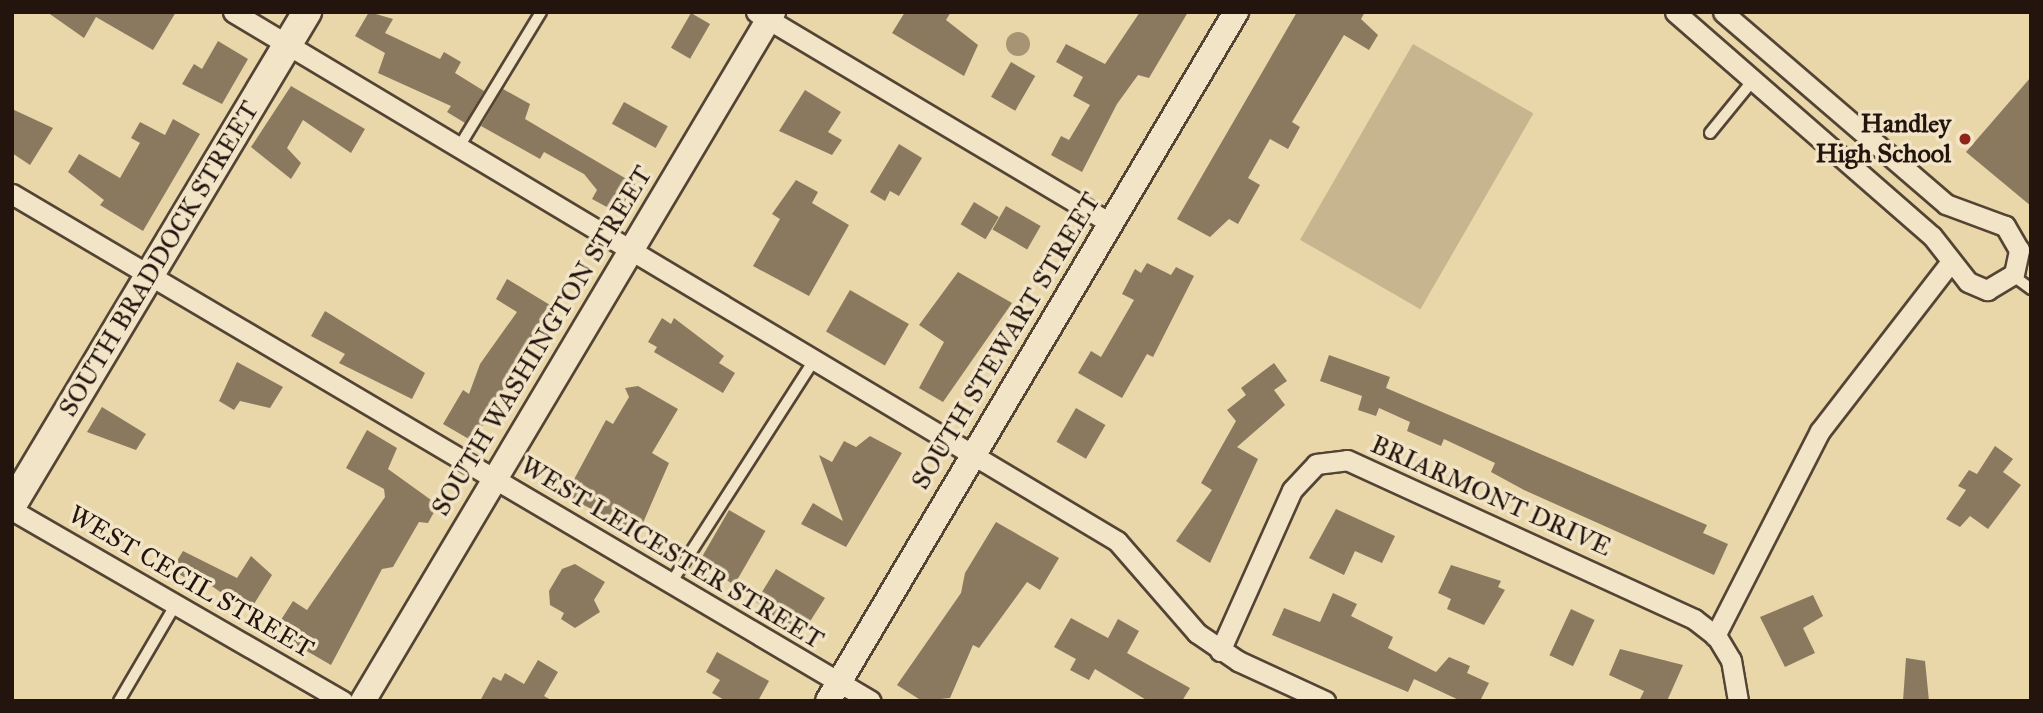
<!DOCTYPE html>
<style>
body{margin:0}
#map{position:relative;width:2043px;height:713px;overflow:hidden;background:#e9d6a9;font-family:"IM FELL Great Primer",serif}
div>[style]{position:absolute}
.green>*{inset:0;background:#c7b58f;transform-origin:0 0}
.water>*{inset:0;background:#a69474}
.round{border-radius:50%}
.building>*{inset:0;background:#8a795f;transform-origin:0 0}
.roads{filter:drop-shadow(2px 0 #544435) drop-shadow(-2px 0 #544435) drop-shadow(0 2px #544435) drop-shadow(0 -2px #544435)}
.service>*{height:10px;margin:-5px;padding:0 5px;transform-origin:5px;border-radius:5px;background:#f1e4c7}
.minor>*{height:19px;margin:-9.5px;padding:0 9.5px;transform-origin:9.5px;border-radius:9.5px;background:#f1e4c7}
.tertiary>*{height:24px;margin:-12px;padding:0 12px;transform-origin:12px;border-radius:12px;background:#f1e4c7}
.secondary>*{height:28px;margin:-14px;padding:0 14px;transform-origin:14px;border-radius:14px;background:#f1e4c7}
.dots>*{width:19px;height:19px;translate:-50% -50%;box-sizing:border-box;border:4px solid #f1e4c7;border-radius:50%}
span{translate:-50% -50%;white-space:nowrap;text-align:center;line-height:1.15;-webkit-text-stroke:7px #f1e4c7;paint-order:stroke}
.poi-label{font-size:26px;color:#23140e;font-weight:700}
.right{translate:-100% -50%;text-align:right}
.street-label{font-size:26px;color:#23140e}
.frame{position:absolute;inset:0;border:14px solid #23140e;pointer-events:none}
</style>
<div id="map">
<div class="green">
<div style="left:1413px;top:44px;width:139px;height:226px;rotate:30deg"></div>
</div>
<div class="water">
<div class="round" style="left:1006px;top:32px;width:24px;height:24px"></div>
</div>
<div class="building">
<div style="clip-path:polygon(47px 12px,176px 12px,153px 50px,96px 17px,84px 38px)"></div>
<div style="clip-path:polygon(369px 12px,393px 19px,385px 33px,440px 59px,444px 52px,461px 62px,455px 73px,484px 91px,465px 123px,447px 112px,451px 106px,378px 73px,385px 53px,355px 36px)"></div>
<div style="clip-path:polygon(905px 12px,951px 12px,946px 20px,978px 45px,964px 76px,892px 33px)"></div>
<div style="clip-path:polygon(1140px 12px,1188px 12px,1149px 78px,1138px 75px,1117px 104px,1082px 172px,1051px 155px,1061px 136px,1069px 140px,1090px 105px,1073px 96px,1083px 77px,1056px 62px,1066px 44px,1105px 64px)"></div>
<div style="clip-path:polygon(1297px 12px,1365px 12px,1361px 19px,1378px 35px,1369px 50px,1344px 35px,1292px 122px,1300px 127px,1288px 149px,1270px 139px,1248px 178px,1260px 185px,1238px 224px,1229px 219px,1210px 237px,1177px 219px)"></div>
<div style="left:691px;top:13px;width:22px;height:40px;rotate:30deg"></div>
<div style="clip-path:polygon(218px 41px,248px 59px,222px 104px,182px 84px,194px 64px,202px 69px)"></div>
<div style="left:1011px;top:62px;width:28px;height:40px;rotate:30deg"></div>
<div style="clip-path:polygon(2031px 77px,2031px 206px,1966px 152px)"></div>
<div style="clip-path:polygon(291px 86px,365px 129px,351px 153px,303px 120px,287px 148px,301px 163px,291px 179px,251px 147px)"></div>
<div style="clip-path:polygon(503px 89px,530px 104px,525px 119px,635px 184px,618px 213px,592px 199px,597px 190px,584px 174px,544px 152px,540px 159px,481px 126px)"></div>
<div style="clip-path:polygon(805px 90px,841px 112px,828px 132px,842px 140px,832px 155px,779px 131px)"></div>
<div style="left:624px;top:102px;width:50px;height:25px;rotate:29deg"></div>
<div style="clip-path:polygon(12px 109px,53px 128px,30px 165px,12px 153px)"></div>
<div style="clip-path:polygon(173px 119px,200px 134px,143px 231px,100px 205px,104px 200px,68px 172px,79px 154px,120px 178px,140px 143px,131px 138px,140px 122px,165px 135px)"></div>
<div style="clip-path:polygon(899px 144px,922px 158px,899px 196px,890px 191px,885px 201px,870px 192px)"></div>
<div style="clip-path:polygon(796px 180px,818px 192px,812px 203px,849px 225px,809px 296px,753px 266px,780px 219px,772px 214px)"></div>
<div style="left:974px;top:202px;width:29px;height:26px;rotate:31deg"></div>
<div style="left:1006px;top:206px;width:40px;height:27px;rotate:30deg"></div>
<div style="clip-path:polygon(1147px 263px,1171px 275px,1176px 267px,1194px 276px,1153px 357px,1147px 354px,1122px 398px,1078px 373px,1091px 351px,1101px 357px,1134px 300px,1122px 294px,1135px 269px,1141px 273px)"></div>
<div style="clip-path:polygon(958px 272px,1012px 303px,943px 402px,919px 388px,944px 342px,919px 325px)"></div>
<div style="clip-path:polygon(507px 279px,550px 305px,474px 442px,443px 424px,463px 390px,469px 394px,480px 364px,517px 312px,496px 299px)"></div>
<div style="left:850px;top:290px;width:68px;height:48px;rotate:30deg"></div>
<div style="clip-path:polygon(325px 311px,425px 373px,412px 399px,339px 363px,345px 354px,311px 336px)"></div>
<div style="clip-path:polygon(662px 318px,671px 324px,674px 318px,724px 356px,719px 363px,735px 373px,723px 393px,654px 352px,657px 347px,648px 342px)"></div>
<div style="clip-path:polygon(1329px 355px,1390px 377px,1386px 388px,1707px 525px,1703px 533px,1728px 544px,1714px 575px,1524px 490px,1491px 472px,1495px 463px,1444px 439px,1441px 446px,1407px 431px,1410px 422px,1379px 408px,1376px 416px,1358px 410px,1362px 396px,1320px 381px)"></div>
<div style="clip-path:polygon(237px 362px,283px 387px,270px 408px,240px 401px,234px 410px,219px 401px)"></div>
<div style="clip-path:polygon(1274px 363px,1287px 381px,1274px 390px,1285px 405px,1237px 447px,1258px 459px,1210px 563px,1176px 541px,1212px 490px,1201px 483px,1236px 421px,1227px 410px,1246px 395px,1241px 388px)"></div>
<div style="clip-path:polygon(638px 386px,678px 409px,652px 453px,669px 463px,639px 532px,565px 496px,606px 420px,613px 424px,629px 397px,625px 388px)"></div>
<div style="clip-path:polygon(102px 407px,146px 434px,136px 450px,87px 432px)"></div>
<div style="left:1076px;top:408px;width:34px;height:39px;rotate:30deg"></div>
<div style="clip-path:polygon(367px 430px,397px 448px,388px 469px,438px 505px,428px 523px,419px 522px,393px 567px,382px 569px,331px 665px,286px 639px,291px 631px,279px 623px,293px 601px,307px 610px,385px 497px,384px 489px,346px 468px)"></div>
<div style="clip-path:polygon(870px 436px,902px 453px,846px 547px,801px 524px,813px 503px,843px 521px,819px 455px,832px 462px,844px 441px,856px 447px)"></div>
<div style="clip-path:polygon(1995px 446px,2013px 459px,2003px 472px,2021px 485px,1988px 529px,1970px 516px,1960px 527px,1946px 519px,1966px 490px,1958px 486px,1969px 470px,1977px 474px)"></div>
<div style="clip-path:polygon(1336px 509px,1395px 536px,1382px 563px,1355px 551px,1344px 575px,1309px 558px)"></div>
<div style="left:729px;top:510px;width:42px;height:62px;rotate:30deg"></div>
<div style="clip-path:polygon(996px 522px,1059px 558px,1040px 590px,1027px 582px,979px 648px,973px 645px,950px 698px,922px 701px,897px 685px,961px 593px,965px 573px)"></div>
<div style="clip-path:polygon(183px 551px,237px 578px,251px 556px,272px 575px,249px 612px,196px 575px,192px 582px,179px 574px,182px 569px,175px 564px)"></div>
<div style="clip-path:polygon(575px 564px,605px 582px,594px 600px,600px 612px,575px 628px,561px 619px,564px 613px,550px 605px,549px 591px,562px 569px)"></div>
<div style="clip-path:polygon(1451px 565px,1501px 581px,1498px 587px,1505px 590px,1484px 625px,1447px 609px,1451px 599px,1438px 593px)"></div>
<div style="clip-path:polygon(776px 569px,825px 598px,800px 637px,756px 602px)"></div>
<div style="clip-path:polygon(1333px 593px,1357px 604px,1351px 616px,1393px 637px,1388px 648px,1436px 672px,1449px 657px,1470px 666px,1467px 673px,1489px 683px,1480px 701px,1461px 701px,1414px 679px,1408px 692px,1272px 635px,1284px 608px,1320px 622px)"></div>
<div style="clip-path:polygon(1813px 595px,1823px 616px,1803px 628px,1815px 653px,1785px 667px,1760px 617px)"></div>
<div style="left:1571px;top:609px;width:26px;height:51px;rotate:25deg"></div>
<div style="clip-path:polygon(1071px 618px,1108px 638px,1118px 619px,1139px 631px,1127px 653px,1190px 688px,1182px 701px,1148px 701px,1095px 669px,1089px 680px,1070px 670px,1076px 659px,1054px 647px)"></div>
<div style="clip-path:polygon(1620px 649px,1683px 665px,1667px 701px,1639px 701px,1644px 691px,1609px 675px)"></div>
<div style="clip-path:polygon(717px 652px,769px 681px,758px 701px,726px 701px,712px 693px,720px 680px,706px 672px)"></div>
<div style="clip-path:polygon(1906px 658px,1925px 661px,1929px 701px,1903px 701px)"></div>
<div style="clip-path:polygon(538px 660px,558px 672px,544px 696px,553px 701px,480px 701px,493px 677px,501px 681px,505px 673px,524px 684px)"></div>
</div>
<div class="roads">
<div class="service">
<div style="left:1710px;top:133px;width:70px;rotate:-50.8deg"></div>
<div style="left:459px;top:147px;width:158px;rotate:-58.7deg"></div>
<div style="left:2012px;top:275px;width:24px;rotate:36deg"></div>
<div style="left:671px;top:583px;width:265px;rotate:-57.3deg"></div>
<div style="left:119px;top:701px;width:113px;rotate:-59.6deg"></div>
</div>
<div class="minor">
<div style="left:233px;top:12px;width:1030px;rotate:30.9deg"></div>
<div style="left:1117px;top:541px;width:122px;rotate:49deg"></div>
<div style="left:1197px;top:633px;width:50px;rotate:34.3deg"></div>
<div style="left:1238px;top:661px;width:96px;rotate:24.7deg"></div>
<div style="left:756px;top:12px;width:412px;rotate:30.8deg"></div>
<div style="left:1675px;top:12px;width:341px;rotate:41.1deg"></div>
<div style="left:1932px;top:236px;width:58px;rotate:52deg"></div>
<div style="left:1968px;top:282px;width:21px;rotate:23deg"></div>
<div style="left:1987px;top:290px;width:31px;rotate:-31deg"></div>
<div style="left:2014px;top:274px;width:25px;rotate:-78deg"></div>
<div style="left:2019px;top:250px;width:28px;rotate:-120deg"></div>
<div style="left:2005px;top:226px;width:63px;rotate:-159.6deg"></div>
<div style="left:1946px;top:204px;width:294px;rotate:-139.3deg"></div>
<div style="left:12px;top:194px;width:997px;rotate:30.55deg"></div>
<div style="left:12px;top:510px;width:382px;rotate:30deg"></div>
<div style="left:1715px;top:636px;width:230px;rotate:-62.9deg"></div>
<div style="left:1820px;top:431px;width:212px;rotate:-52.3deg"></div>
<div style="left:1220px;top:651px;width:176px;rotate:-65.9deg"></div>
<div style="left:1292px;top:490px;width:35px;rotate:-47deg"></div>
<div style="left:1316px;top:464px;width:31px;rotate:-7deg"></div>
<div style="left:1347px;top:460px;width:382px;rotate:24.6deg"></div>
<div style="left:1694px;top:619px;width:29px;rotate:38deg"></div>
<div style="left:1717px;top:637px;width:27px;rotate:59deg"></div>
<div style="left:1731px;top:660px;width:42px;rotate:80.3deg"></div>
</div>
<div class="tertiary">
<div style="left:363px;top:701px;width:802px;rotate:-59.24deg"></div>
<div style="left:828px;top:701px;width:801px;rotate:-59.37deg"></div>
</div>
<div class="secondary">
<div style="left:12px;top:505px;width:575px;rotate:-59.1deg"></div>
</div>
</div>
<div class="dots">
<div style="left:1965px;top:139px;background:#8f2418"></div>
</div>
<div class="poi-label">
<span class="right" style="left:1951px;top:139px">Handley<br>High School</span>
</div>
<div class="street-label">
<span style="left:159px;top:259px;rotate:-59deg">SOUTH BRADDOCK STREET</span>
<span style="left:542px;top:341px;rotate:-59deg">SOUTH WASHINGTON STREET</span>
<span style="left:1006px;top:341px;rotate:-59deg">SOUTH STEWART STREET</span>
<span style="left:1491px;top:496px;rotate:24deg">BRIARMONT DRIVE</span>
<span style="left:672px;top:553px;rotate:31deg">WEST LEICESTER STREET</span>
<span style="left:191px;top:582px;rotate:30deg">WEST CECIL STREET</span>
</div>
<div class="frame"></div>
</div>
